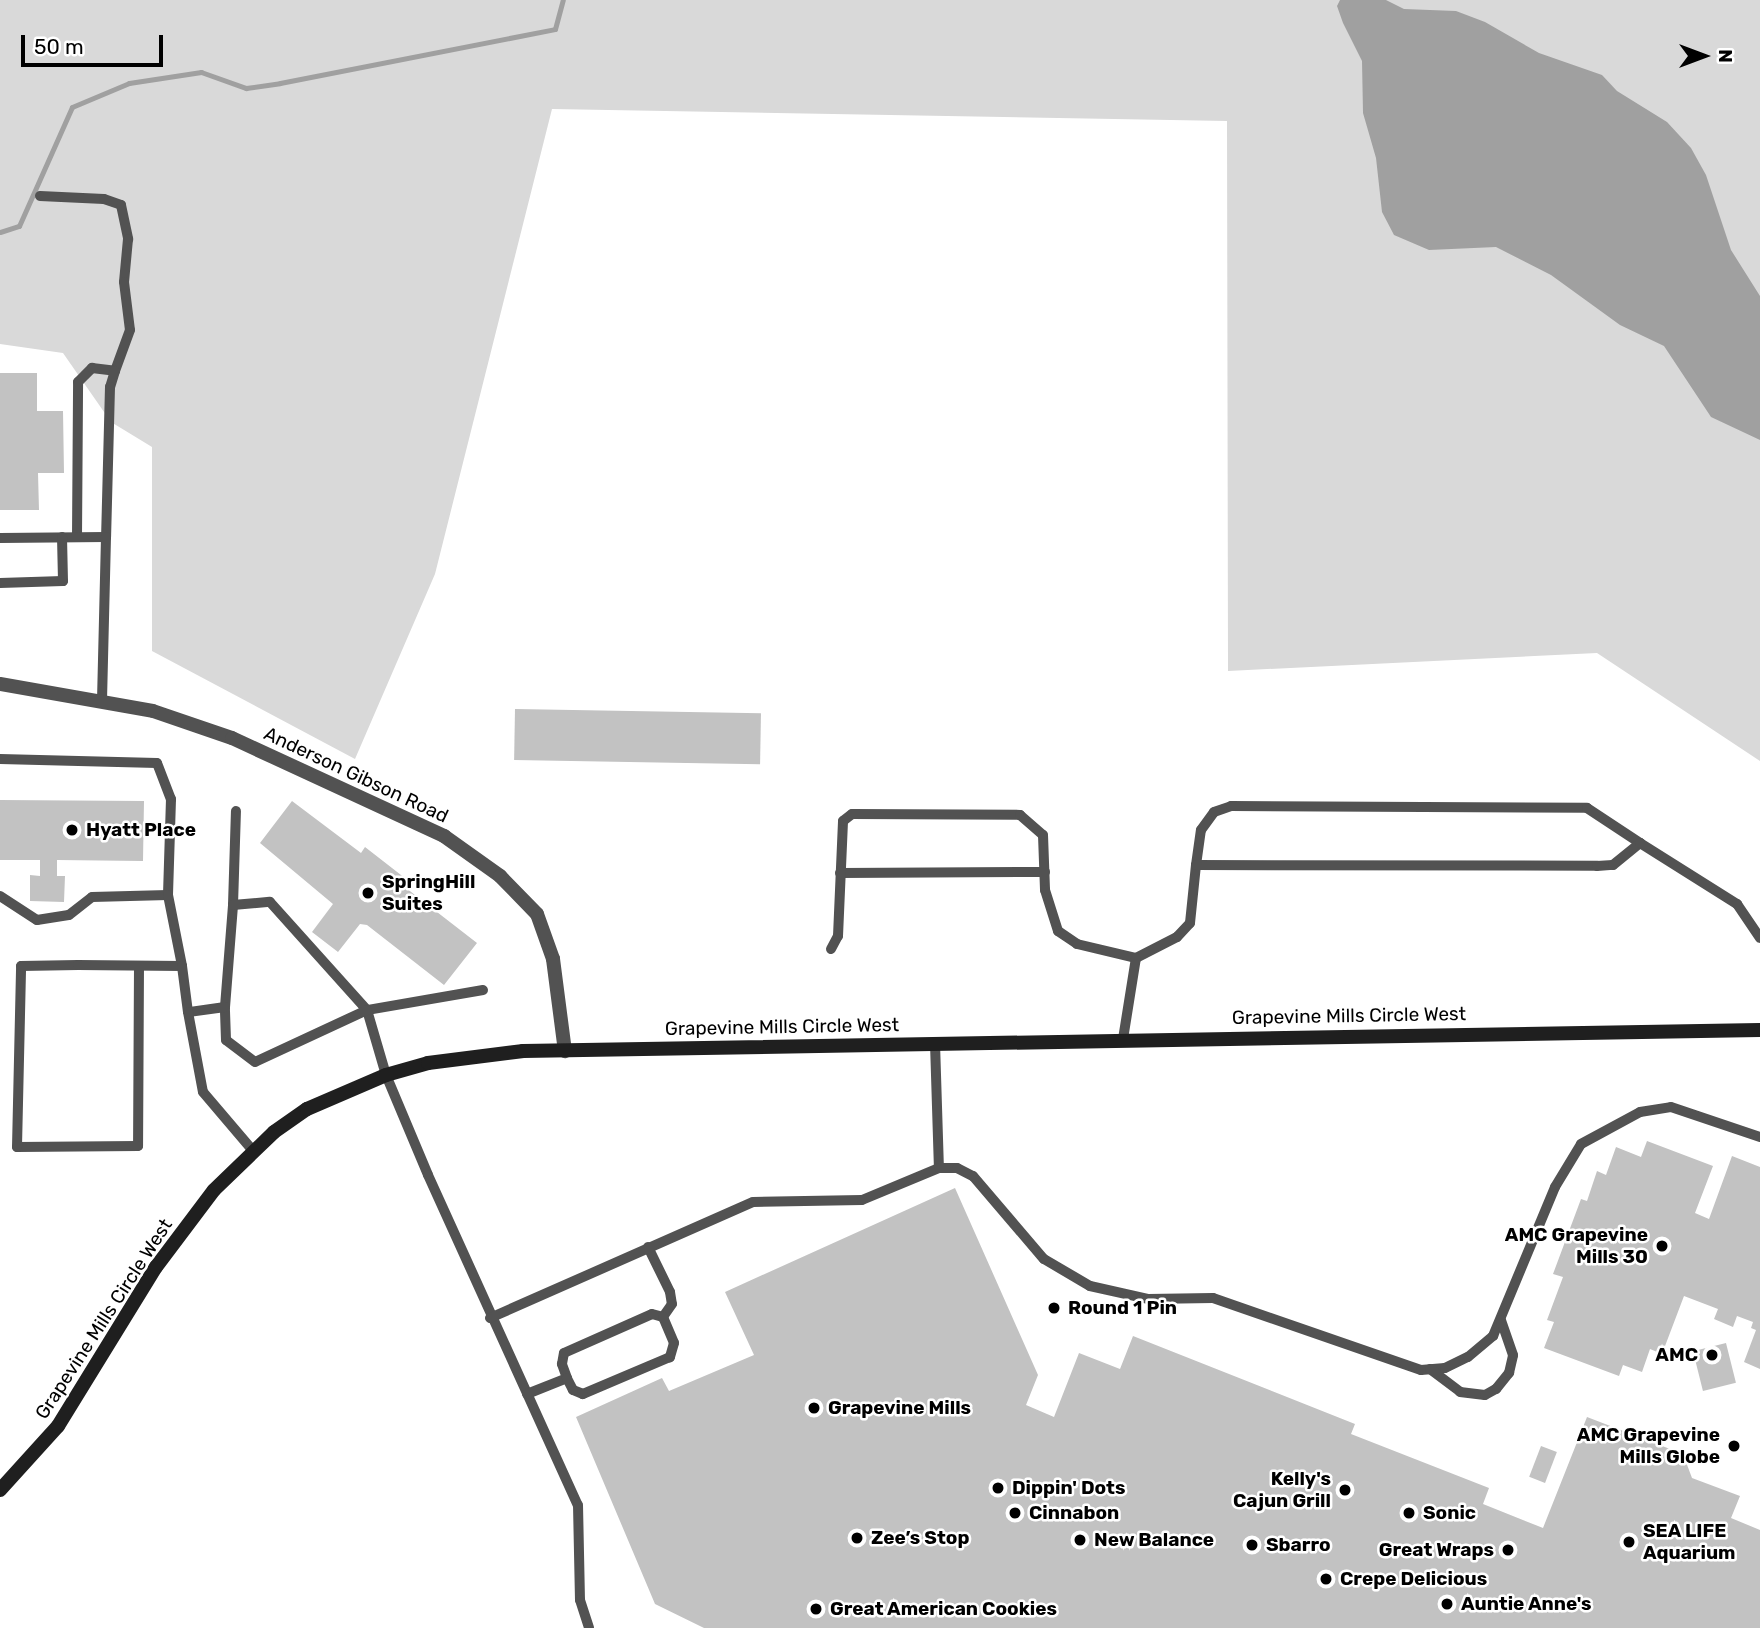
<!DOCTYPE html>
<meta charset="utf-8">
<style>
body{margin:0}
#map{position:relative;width:1760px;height:1628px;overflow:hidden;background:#fff;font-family:Rubik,sans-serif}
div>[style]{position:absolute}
.green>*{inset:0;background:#d9d9d9}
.water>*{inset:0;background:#a0a0a0}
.stream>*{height:5px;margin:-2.5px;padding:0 2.5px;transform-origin:2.5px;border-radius:2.5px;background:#a0a0a0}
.building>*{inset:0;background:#c2c2c2;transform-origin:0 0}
.lane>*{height:10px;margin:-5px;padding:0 5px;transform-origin:5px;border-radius:5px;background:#525252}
.street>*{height:14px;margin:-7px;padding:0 7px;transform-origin:7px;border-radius:7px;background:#525252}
.secondary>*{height:14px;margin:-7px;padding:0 7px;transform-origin:7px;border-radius:7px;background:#1f1f1f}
.dots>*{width:19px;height:19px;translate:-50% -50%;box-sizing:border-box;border:4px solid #fff;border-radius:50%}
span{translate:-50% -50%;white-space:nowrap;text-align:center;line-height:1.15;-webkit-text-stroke:5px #fff;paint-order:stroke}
.street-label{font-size:19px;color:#000}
.poi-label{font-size:19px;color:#000;font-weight:700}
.left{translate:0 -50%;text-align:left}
.right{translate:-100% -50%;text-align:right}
.north{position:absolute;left:1669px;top:21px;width:70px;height:70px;-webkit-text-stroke:5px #fff;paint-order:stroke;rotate:90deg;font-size:19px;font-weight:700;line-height:28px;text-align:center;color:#000}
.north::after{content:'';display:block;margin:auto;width:24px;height:32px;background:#000;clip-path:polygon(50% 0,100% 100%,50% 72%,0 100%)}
.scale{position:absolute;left:21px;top:35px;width:142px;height:32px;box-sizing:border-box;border:4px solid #000;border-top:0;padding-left:9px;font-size:21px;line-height:24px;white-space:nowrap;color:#000;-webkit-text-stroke:5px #fff;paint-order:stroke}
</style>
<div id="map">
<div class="green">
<div style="clip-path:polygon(0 0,1760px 0,1760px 761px,1597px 653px,1228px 671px,1227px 121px,552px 109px,435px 574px,355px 759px,152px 651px,152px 447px,111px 422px,63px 353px,0 344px)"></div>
</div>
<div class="water">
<div style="clip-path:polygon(1340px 0,1386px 0,1404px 9px,1456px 11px,1485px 22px,1539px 53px,1602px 75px,1617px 91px,1667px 122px,1691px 148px,1706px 175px,1731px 250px,1760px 296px,1760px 440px,1711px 417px,1664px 346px,1620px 325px,1551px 275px,1496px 247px,1429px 250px,1394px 235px,1382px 212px,1376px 158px,1363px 113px,1362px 61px,1343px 23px,1337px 6px)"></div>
</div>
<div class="stream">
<div style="left:0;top:232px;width:20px;rotate:-18deg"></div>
<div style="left:19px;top:226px;width:130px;rotate:-66deg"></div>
<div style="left:72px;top:107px;width:62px;rotate:-22.8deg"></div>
<div style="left:129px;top:83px;width:73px;rotate:-8.7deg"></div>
<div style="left:201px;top:72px;width:48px;rotate:19.6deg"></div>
<div style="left:246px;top:88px;width:34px;rotate:-8deg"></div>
<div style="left:280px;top:83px;width:280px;rotate:-11.1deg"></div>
<div style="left:555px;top:29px;width:30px;rotate:-75deg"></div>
</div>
<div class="building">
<div style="clip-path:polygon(0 373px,37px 373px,37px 411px,63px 411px,64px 473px,38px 473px,39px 510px,0 510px)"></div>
<div style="left:515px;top:709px;width:246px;height:51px;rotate:1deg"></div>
<div style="clip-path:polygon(0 800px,144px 801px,143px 861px,57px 860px,57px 876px,65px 876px,64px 902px,30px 901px,30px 875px,40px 876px,40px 860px,0 860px)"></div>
<div style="clip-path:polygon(292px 801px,361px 853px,365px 847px,410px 882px,406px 888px,477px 943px,444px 985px,367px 925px,360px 924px,338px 952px,312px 932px,333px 904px,260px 843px)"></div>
<div style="clip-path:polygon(1647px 1141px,1713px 1166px,1695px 1213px,1709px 1219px,1732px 1156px,1760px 1167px,1760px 1369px,1744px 1362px,1756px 1330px,1751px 1328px,1753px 1322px,1737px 1316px,1733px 1327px,1714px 1319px,1718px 1309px,1684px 1296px,1662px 1354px,1650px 1349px,1642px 1372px,1623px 1365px,1619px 1376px,1544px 1348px,1554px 1322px,1547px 1320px,1563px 1277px,1553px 1274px,1581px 1199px,1587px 1201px,1597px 1171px,1606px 1175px,1616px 1147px,1641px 1157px)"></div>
<div style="clip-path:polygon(955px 1188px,1038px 1375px,1026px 1405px,1054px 1417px,1079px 1353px,1120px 1369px,1133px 1336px,1355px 1424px,1351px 1434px,1489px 1488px,1483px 1504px,1543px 1528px,1587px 1417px,1683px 1454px,1692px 1478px,1740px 1496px,1731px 1518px,1760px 1530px,1760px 1628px,704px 1628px,655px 1604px,576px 1417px,662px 1378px,669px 1391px,754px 1355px,725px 1292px)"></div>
<div style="left:1726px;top:1343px;width:41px;height:34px;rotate:76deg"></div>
<div style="left:1541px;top:1446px;width:17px;height:33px;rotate:21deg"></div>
</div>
<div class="lane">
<div style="left:40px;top:196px;width:64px;rotate:2.7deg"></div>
<div style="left:104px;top:199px;width:18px;rotate:19deg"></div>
<div style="left:121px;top:205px;width:35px;rotate:78deg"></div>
<div style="left:128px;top:239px;width:43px;rotate:95.3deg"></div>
<div style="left:124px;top:282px;width:48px;rotate:82.9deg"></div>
<div style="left:130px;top:330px;width:44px;rotate:110.1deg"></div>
<div style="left:77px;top:537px;width:155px;rotate:-89.6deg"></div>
<div style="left:78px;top:382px;width:20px;rotate:-45deg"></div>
<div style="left:92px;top:368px;width:23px;rotate:7deg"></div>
<div style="left:115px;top:371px;width:17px;rotate:107deg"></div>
<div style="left:110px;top:387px;width:150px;rotate:91.5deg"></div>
<div style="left:0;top:538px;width:106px;rotate:-0.5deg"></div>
<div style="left:106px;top:537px;width:164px;rotate:91.4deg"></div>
<div style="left:0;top:583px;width:63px;rotate:-1.8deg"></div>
<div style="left:63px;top:581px;width:44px;rotate:-91.3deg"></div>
<div style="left:0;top:759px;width:157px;rotate:1.5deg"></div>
<div style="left:157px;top:763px;width:39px;rotate:69deg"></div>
<div style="left:171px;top:799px;width:96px;rotate:91.8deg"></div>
<div style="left:1196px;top:865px;width:35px;rotate:-82deg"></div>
<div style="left:1201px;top:830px;width:22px;rotate:-54deg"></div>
<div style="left:1214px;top:812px;width:18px;rotate:-19deg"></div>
<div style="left:1231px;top:806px;width:356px;rotate:0.3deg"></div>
<div style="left:1587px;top:808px;width:64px;rotate:33.4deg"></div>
<div style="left:840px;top:873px;width:205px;rotate:-0.3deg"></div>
<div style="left:0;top:896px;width:44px;rotate:33deg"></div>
<div style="left:37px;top:920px;width:32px;rotate:-9deg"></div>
<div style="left:69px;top:915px;width:29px;rotate:-38deg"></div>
<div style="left:92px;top:897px;width:76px;rotate:-1.5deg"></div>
<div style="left:168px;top:895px;width:72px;rotate:78.8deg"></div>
<div style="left:233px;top:905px;width:94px;rotate:-88.2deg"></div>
<div style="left:831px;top:949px;width:15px;rotate:-62deg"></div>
<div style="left:838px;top:936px;width:115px;rotate:-87.5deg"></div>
<div style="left:843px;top:821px;width:11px;rotate:-38deg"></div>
<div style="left:852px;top:814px;width:168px;rotate:0.3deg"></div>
<div style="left:1020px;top:815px;width:30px;rotate:41deg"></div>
<div style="left:1043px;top:835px;width:55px;rotate:87.9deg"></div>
<div style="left:1045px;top:890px;width:43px;rotate:72.4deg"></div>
<div style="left:1058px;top:931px;width:23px;rotate:34deg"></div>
<div style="left:1077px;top:944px;width:61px;rotate:13.3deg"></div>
<div style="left:1136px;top:958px;width:46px;rotate:-27.1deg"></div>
<div style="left:1177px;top:937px;width:19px;rotate:-47deg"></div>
<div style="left:1190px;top:923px;width:58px;rotate:-84.1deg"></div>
<div style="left:1196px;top:865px;width:401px;rotate:0.1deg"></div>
<div style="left:1597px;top:866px;width:16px;rotate:-4deg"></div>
<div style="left:1613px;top:865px;width:35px;rotate:-39deg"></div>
<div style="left:1640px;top:843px;width:115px;rotate:32.2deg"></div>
<div style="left:1737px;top:904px;width:41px;rotate:55.9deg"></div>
<div style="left:139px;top:966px;width:180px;rotate:90.3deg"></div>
<div style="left:138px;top:1146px;width:121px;rotate:179.5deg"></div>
<div style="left:17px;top:1147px;width:181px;rotate:-88.7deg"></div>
<div style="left:21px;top:966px;width:57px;rotate:-1deg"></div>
<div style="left:78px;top:965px;width:104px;rotate:0.6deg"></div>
<div style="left:182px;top:966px;width:46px;rotate:82.6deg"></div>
<div style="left:483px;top:990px;width:118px;rotate:170.2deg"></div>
<div style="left:367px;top:1010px;width:68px;rotate:73.7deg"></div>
<div style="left:386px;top:1075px;width:108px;rotate:67.2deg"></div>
<div style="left:428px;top:1175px;width:362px;rotate:65.6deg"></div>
<div style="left:578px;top:1505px;width:95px;rotate:88.8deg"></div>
<div style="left:580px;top:1600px;width:29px;rotate:72deg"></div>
<div style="left:225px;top:1007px;width:102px;rotate:-85.5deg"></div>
<div style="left:233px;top:905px;width:37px;rotate:-5deg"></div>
<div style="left:270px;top:902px;width:145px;rotate:48.1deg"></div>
<div style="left:367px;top:1010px;width:123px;rotate:155.1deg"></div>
<div style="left:255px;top:1062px;width:36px;rotate:-143deg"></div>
<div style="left:226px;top:1040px;width:33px;rotate:-92deg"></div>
<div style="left:225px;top:1007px;width:37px;rotate:172deg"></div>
<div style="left:188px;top:1012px;width:81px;rotate:79.4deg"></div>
<div style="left:203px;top:1092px;width:79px;rotate:49.6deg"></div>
<div style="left:1123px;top:1039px;width:82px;rotate:-80.9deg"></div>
<div style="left:935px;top:1043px;width:125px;rotate:88.2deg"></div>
<div style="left:648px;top:1247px;width:50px;rotate:63.9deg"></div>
<div style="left:670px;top:1292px;width:12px;rotate:81deg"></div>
<div style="left:672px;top:1304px;width:16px;rotate:125deg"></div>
<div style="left:490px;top:1318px;width:287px;rotate:-23.8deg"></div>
<div style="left:753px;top:1202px;width:109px;rotate:-1.1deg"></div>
<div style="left:862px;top:1200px;width:83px;rotate:-22.6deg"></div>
<div style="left:939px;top:1168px;width:18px"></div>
<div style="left:957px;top:1168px;width:18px;rotate:27deg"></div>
<div style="left:973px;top:1176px;width:109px;rotate:49.5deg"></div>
<div style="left:1044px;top:1259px;width:53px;rotate:30.4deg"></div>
<div style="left:1090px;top:1286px;width:59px;rotate:12.6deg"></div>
<div style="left:1148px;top:1299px;width:65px;rotate:-0.9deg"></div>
<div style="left:1213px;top:1298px;width:220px;rotate:19.1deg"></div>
<div style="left:1421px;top:1370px;width:24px;rotate:-5deg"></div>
<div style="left:1445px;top:1368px;width:25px;rotate:-26deg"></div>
<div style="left:1468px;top:1357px;width:33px;rotate:-40deg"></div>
<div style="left:1493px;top:1336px;width:161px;rotate:-67.4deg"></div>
<div style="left:1555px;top:1187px;width:50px;rotate:-58.8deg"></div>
<div style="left:1581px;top:1144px;width:67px;rotate:-28.5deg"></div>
<div style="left:1640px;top:1112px;width:31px;rotate:-9deg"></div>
<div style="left:1671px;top:1107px;width:94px;rotate:18.6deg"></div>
<div style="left:1430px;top:1369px;width:38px;rotate:37deg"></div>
<div style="left:1460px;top:1392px;width:25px;rotate:7deg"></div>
<div style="left:1485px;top:1395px;width:13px;rotate:-29deg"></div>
<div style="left:1496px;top:1389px;width:21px;rotate:-51deg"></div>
<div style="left:1509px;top:1373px;width:18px;rotate:-77deg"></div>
<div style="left:1513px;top:1355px;width:37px;rotate:-109deg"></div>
<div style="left:527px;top:1394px;width:43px;rotate:-21.8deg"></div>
<div style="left:567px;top:1378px;width:15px;rotate:-110deg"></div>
<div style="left:562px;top:1364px;width:11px;rotate:-80deg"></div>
<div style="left:564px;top:1353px;width:96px;rotate:-23.9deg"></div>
<div style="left:652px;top:1314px;width:11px;rotate:15deg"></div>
<div style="left:663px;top:1317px;width:28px;rotate:67deg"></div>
<div style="left:674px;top:1343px;width:15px;rotate:106deg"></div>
<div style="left:670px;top:1357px;width:95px;rotate:157deg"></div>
<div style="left:583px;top:1394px;width:11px;rotate:-158deg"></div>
<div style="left:573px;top:1390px;width:13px;rotate:-117deg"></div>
</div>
<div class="street">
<div style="left:0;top:684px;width:155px;rotate:10deg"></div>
<div style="left:153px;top:711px;width:83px;rotate:18.9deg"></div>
<div style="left:232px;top:738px;width:234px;rotate:24.8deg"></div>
<div style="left:444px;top:836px;width:69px;rotate:35.5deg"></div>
<div style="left:500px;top:876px;width:53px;rotate:45.8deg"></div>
<div style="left:537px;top:914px;width:48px;rotate:70.4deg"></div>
<div style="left:553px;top:959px;width:93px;rotate:82.6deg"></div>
</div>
<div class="secondary">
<div style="left:0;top:1490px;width:86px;rotate:-47.8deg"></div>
<div style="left:58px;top:1426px;width:187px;rotate:-58.4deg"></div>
<div style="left:156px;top:1267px;width:96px;rotate:-53deg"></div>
<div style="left:214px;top:1190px;width:83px;rotate:-44deg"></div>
<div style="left:274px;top:1132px;width:40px;rotate:-34.9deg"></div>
<div style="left:307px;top:1109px;width:86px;rotate:-23.3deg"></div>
<div style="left:386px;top:1075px;width:44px;rotate:-15.9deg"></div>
<div style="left:428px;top:1063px;width:96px;rotate:-7.2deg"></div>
<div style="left:523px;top:1051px;width:1237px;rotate:-0.97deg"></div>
</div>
<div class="dots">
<div style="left:72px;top:830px;background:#000"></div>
<div style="left:368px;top:893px;background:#000"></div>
<div style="left:1662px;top:1246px;background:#000"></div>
<div style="left:1054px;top:1308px;background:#000"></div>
<div style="left:1712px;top:1355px;background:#000"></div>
<div style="left:814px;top:1408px;background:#000"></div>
<div style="left:1734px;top:1446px;background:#000"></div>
<div style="left:998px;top:1488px;background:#000"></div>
<div style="left:1345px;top:1490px;background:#000"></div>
<div style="left:1015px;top:1513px;background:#000"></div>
<div style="left:1409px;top:1513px;background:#000"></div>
<div style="left:857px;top:1538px;background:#000"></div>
<div style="left:1080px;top:1540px;background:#000"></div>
<div style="left:1629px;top:1542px;background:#000"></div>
<div style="left:1252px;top:1545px;background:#000"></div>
<div style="left:1508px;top:1550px;background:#000"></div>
<div style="left:1326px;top:1579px;background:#000"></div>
<div style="left:1447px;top:1604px;background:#000"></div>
<div style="left:816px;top:1609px;background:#000"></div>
</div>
<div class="street-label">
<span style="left:356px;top:775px;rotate:25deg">Anderson Gibson Road</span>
<span style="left:1349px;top:1016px;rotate:-1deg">Grapevine Mills Circle West</span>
<span style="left:782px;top:1027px;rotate:-1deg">Grapevine Mills Circle West</span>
<span style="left:104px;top:1319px;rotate:-57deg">Grapevine Mills Circle West</span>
</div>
<div class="poi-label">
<span class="left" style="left:86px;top:830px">Hyatt Place</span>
<span class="left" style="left:382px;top:893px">SpringHill<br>Suites</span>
<span class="right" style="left:1648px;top:1246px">AMC Grapevine<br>Mills 30</span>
<span class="left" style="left:1068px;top:1308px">Round 1 Pin</span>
<span class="right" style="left:1698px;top:1355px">AMC</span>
<span class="left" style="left:828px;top:1408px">Grapevine Mills</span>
<span class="right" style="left:1720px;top:1446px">AMC Grapevine<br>Mills Globe</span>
<span class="right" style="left:1331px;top:1490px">Kelly's<br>Cajun Grill</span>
<span class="left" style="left:1012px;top:1488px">Dippin' Dots</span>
<span class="left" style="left:1029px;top:1513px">Cinnabon</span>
<span class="left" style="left:1423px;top:1513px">Sonic</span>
<span class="left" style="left:1643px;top:1542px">SEA LIFE<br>Aquarium</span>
<span class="left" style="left:871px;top:1538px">Zee’s Stop</span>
<span class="left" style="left:1094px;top:1540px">New Balance</span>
<span class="left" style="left:1266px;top:1545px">Sbarro</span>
<span class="right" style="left:1494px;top:1550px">Great Wraps</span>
<span class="left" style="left:1340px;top:1579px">Crepe Delicious</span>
<span class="left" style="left:1461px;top:1604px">Auntie Anne's</span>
<span class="left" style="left:830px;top:1609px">Great American Cookies</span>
</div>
<div class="north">N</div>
<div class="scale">50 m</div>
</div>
